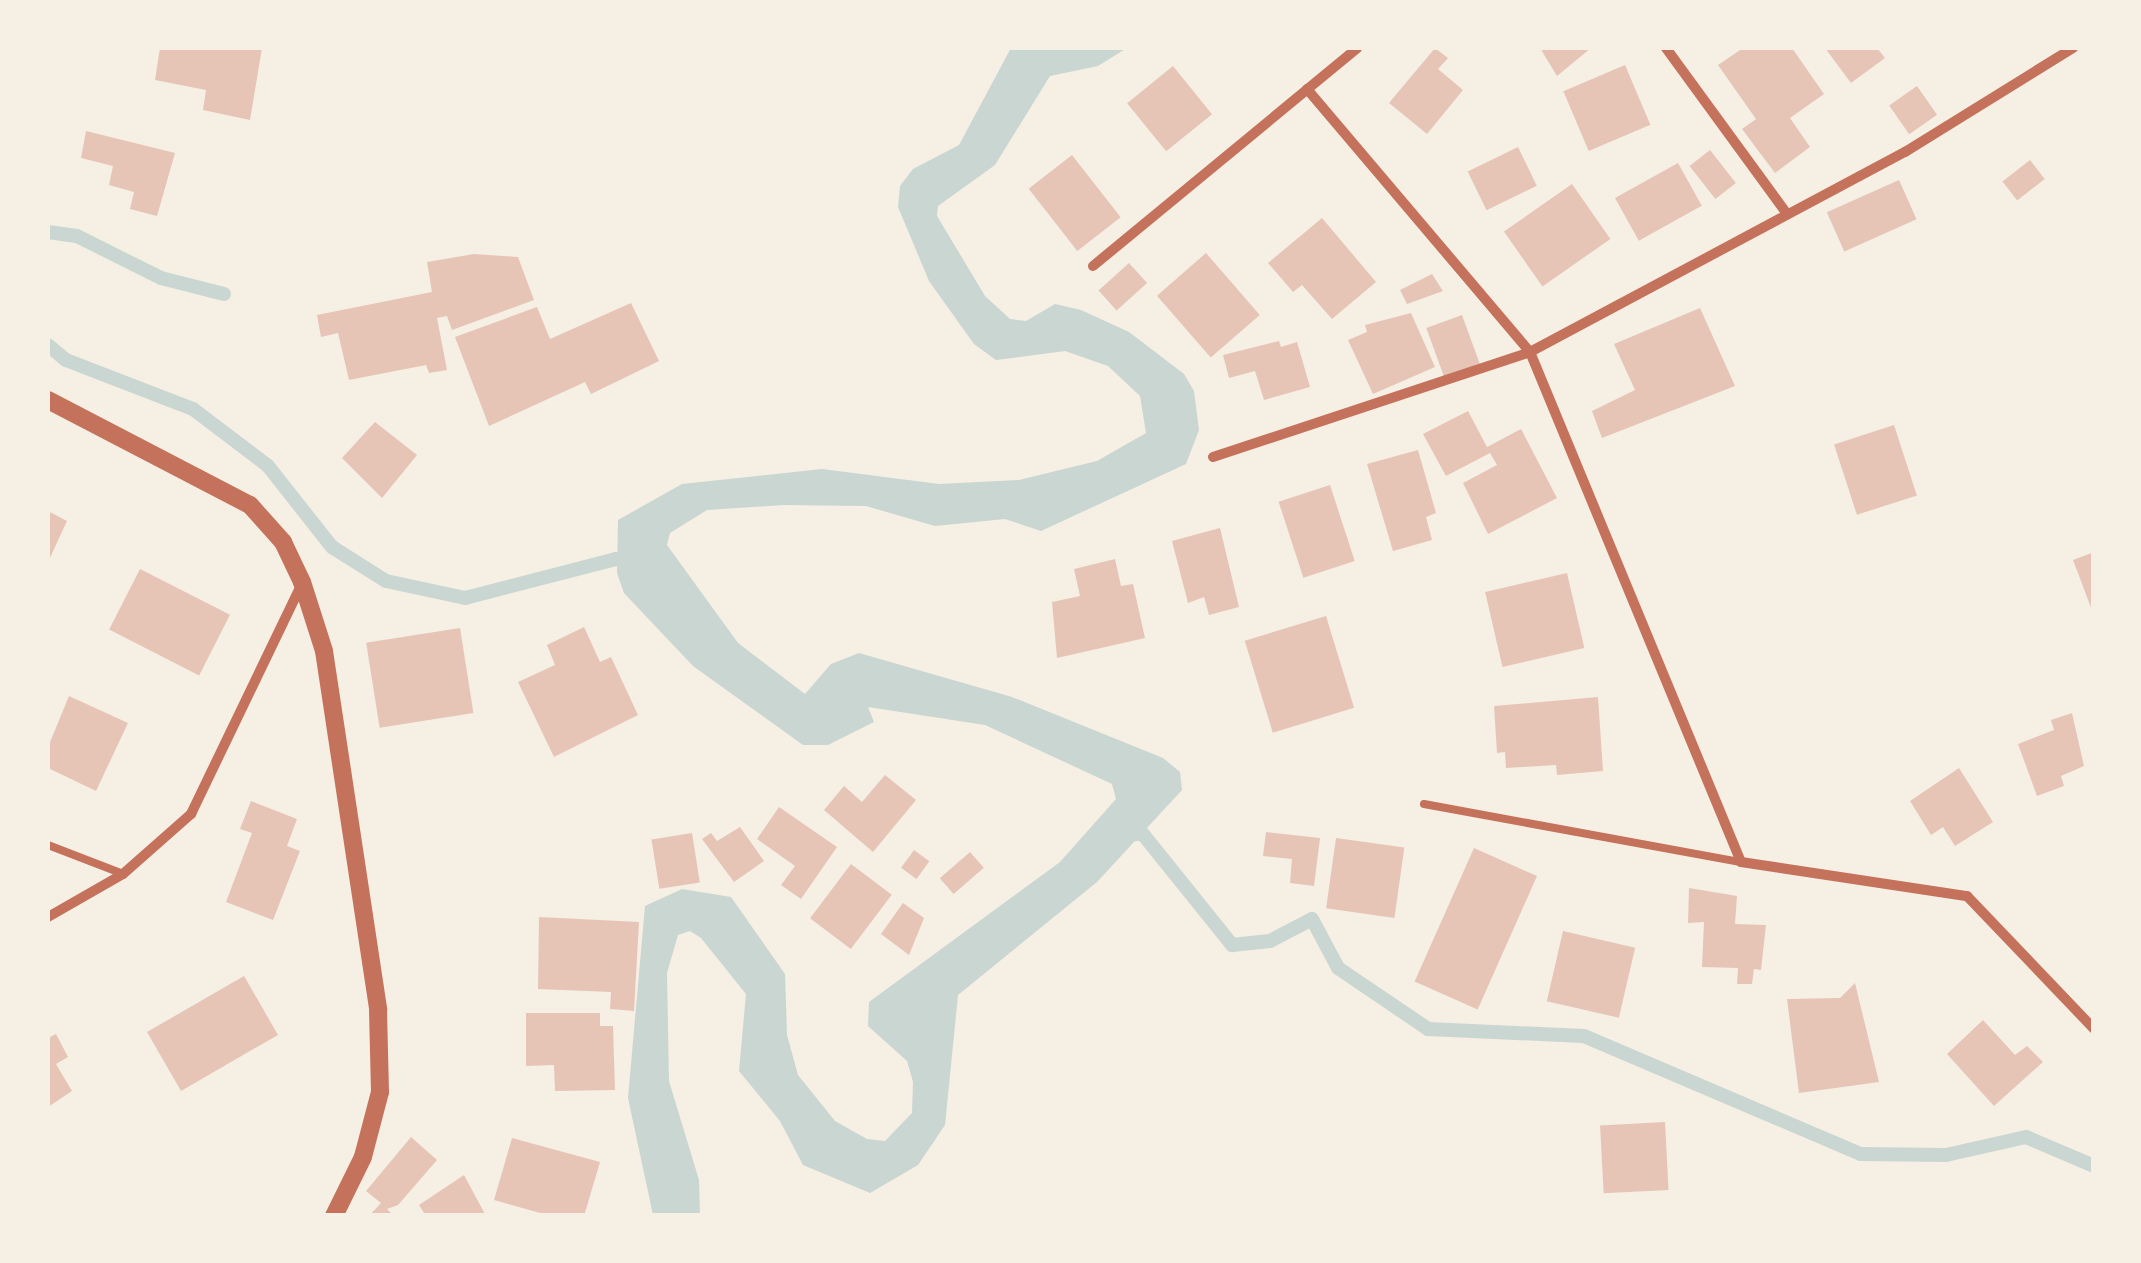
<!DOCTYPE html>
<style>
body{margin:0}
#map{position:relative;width:2141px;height:1263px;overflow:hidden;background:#f6efe4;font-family:Manrope,sans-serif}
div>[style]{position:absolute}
.water>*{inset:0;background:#c9d6d2}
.stream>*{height:14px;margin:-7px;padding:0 7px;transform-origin:7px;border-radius:7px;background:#c9d6d2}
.building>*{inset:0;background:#e6c5b7;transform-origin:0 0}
.service>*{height:8px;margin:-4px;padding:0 4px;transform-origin:4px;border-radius:4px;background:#c5725c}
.minor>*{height:10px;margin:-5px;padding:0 5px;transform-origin:5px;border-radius:5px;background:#c5725c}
.tertiary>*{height:18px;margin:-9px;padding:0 9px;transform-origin:9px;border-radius:9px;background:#c5725c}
span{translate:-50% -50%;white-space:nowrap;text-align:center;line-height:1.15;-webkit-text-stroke:9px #f6efe4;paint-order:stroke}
.frame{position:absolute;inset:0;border:50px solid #f6efe4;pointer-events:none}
</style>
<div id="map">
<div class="water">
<div style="clip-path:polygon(1011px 48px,1127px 48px,1098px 66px,1050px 76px,995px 165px,938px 206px,937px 216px,985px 296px,1010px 319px,1026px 321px,1055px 304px,1081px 310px,1129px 332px,1184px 374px,1194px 391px,1199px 430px,1186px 464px,1041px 531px,1005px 519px,935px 526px,866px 506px,784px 505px,707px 510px,670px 533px,667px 545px,738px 643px,805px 694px,831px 664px,859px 653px,1012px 697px,1163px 758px,1180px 772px,1182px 790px,1097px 882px,958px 995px,945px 1125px,918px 1165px,870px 1193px,803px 1165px,780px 1121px,739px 1071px,746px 994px,701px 938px,690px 931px,678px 935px,667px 973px,669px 1081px,699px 1180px,700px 1215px,653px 1215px,628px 1098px,645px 906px,682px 889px,731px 897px,785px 974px,787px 1035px,798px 1075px,835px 1121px,867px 1139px,885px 1141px,912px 1113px,913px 1082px,907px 1061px,868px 1026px,869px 1002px,1060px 862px,1116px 799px,1112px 784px,985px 725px,868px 707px,874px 722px,828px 745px,803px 745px,693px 666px,624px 593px,617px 573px,618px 520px,682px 484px,822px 469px,939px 484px,1019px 480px,1097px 461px,1146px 433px,1140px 396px,1108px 366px,1065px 351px,996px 360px,974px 344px,929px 281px,898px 207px,900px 186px,913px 169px,959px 145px)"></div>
</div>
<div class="stream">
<div style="left:48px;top:232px;width:29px;rotate:8deg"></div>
<div style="left:77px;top:236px;width:94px;rotate:26.6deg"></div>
<div style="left:161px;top:278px;width:65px;rotate:14.3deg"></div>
<div style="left:48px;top:345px;width:23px;rotate:40deg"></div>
<div style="left:66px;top:360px;width:136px;rotate:21.1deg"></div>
<div style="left:193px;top:409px;width:94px;rotate:37.2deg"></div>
<div style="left:268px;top:466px;width:103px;rotate:51.7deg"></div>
<div style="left:332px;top:547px;width:64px;rotate:32.2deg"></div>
<div style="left:386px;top:581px;width:81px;rotate:12.1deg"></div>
<div style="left:465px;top:598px;width:156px;rotate:-14.5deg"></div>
<div style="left:616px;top:559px;width:14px;rotate:12deg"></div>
<div style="left:1124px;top:836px;width:18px;rotate:-9deg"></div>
<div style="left:1142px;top:833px;width:144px;rotate:51.2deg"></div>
<div style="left:1232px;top:945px;width:38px;rotate:-6deg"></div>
<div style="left:1270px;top:941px;width:47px;rotate:-27.6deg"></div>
<div style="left:1312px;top:919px;width:55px;rotate:62deg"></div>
<div style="left:1338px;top:968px;width:109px;rotate:34.1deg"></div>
<div style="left:1428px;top:1029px;width:156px;rotate:2.6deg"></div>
<div style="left:1584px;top:1036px;width:301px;rotate:23.1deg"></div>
<div style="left:1861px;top:1154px;width:85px;rotate:0.7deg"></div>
<div style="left:1946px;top:1155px;width:82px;rotate:-12.7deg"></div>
<div style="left:2026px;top:1137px;width:74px;rotate:23.1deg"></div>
</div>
<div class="building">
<div style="clip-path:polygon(160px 48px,262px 48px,250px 120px,203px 110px,206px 90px,155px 80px)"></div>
<div style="clip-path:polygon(1435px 48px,1448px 58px,1438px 69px,1463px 90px,1427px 134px,1389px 103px)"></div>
<div style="clip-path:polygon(1540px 48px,1591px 48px,1557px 76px)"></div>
<div style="clip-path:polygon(1743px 48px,1792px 48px,1824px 94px,1790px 118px,1810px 147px,1775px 173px,1742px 129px,1756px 119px,1718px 65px)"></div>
<div style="clip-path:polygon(1825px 48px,1877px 48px,1885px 58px,1851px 83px)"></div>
<div style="left:1625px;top:65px;width:65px;height:67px;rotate:67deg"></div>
<div style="left:1173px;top:66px;width:62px;height:59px;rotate:51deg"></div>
<div style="left:1917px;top:86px;width:35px;height:34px;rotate:55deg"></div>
<div style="clip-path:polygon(86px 131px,175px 153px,157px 216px,130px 209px,134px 192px,109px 185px,113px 166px,81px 158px)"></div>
<div style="left:1518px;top:147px;width:43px;height:56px;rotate:64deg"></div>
<div style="left:1710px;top:150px;width:42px;height:26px;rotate:52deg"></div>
<div style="left:1072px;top:155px;width:79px;height:55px;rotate:52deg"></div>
<div style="left:2030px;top:160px;width:24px;height:35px;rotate:52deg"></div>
<div style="left:1678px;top:163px;width:49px;height:72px;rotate:61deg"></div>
<div style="left:1899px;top:180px;width:43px;height:79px;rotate:66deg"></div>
<div style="left:1572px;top:184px;width:67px;height:83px;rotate:55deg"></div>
<div style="clip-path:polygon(1322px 218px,1376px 282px,1332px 319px,1302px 285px,1293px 292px,1268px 263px)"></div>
<div style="left:1206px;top:253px;width:82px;height:65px;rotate:49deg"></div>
<div style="clip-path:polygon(474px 254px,518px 257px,534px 300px,452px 330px,447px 316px,437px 318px,447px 370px,429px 373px,426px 365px,349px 380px,338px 333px,321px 337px,317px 315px,432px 292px,427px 262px)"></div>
<div style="left:1129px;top:263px;width:27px;height:41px;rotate:48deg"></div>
<div style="clip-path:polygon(1432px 274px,1443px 291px,1407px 304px,1400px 290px)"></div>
<div style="clip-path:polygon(631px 303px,659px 361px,591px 394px,585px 382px,489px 426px,455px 337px,537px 307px,550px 339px)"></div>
<div style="clip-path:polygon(1700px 308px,1735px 386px,1602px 438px,1592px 411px,1635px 390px,1614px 344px)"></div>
<div style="clip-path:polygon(1411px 313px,1435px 367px,1373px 394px,1348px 340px,1367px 332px,1365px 325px)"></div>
<div style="left:1462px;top:315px;width:54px;height:38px;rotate:70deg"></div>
<div style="clip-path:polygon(1279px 341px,1281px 347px,1297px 342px,1310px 387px,1264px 400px,1255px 371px,1229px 378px,1223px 355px)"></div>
<div style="clip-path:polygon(1468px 411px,1487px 447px,1521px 429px,1557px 498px,1488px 534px,1463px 483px,1497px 465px,1490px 453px,1446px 476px,1423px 434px)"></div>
<div style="clip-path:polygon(375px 422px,417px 455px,382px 498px,342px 458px)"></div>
<div style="left:1894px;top:425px;width:74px;height:63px;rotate:72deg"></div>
<div style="clip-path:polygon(1418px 450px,1436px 513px,1426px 517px,1432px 540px,1393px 551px,1367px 464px)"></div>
<div style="left:1330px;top:485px;width:80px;height:54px;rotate:72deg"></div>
<div style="clip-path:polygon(48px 511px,67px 521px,48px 562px)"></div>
<div style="clip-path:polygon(1220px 528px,1239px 607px,1209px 615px,1204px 597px,1188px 603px,1172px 541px)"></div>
<div style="clip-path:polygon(2094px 552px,2094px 613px,2093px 613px,2073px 560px)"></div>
<div style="clip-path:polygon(1115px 559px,1121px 586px,1133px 584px,1145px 638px,1057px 658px,1052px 602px,1080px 596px,1074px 569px)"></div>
<div style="left:140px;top:569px;width:101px;height:68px;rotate:27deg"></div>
<div style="left:1567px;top:573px;width:77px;height:84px;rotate:77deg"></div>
<div style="left:1326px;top:616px;width:96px;height:85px;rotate:73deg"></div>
<div style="clip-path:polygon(584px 627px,600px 662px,611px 657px,638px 715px,554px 757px,518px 682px,555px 665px,547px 645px)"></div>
<div style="left:460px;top:628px;width:86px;height:95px;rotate:81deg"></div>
<div style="clip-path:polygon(69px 696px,128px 723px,96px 791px,48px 768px,48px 747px)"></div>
<div style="clip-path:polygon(1598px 697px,1603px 771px,1557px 775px,1556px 765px,1506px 768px,1505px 752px,1497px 753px,1494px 706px)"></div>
<div style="clip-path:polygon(2072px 713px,2084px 766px,2061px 776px,2064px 786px,2037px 796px,2018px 744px,2054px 730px,2051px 720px)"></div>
<div style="clip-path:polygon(1959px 768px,1993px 822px,1955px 846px,1943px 827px,1931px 835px,1910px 801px)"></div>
<div style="clip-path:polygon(885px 775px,916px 800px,873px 852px,824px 810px,844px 786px,862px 802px)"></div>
<div style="clip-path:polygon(251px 801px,297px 819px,287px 846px,300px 851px,273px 920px,226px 902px,252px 833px,240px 829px)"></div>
<div style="clip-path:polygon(779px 807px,837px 847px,801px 899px,781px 885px,795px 866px,757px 839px)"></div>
<div style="clip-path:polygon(740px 827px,764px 861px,734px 882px,702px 839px,711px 833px,717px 841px)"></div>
<div style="clip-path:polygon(1266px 832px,1320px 838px,1314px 886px,1290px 883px,1292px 859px,1263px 856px)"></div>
<div style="left:692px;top:833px;width:50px;height:41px;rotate:81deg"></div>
<div style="left:1336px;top:838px;width:69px;height:71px;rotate:8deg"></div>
<div style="left:1474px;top:848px;width:69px;height:146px;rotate:24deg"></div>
<div style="left:914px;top:850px;width:19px;height:22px;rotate:36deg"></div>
<div style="left:970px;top:852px;width:21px;height:40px;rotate:49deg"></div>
<div style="left:851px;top:864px;width:51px;height:68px;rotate:37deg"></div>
<div style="clip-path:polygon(1689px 888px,1737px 896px,1735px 924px,1766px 925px,1761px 970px,1754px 969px,1752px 984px,1737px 984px,1738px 968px,1702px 967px,1704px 922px,1688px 923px)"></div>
<div style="clip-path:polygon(903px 903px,924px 918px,909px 955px,881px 934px)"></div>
<div style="clip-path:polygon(539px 917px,639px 922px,634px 1011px,610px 1009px,611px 992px,538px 989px)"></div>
<div style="left:1563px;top:931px;width:74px;height:72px;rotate:13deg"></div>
<div style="left:244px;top:976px;width:68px;height:112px;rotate:60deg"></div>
<div style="clip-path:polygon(1855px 983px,1879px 1082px,1799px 1093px,1787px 999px,1840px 998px)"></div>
<div style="clip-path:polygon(526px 1013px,600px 1013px,600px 1026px,613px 1026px,615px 1090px,555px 1091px,554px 1065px,526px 1066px)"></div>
<div style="clip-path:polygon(1983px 1020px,2015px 1055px,2027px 1046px,2043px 1062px,1994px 1106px,1947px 1054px)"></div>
<div style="clip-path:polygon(56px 1034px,68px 1057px,56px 1064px,72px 1091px,48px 1107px,48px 1038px)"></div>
<div style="left:1665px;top:1122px;width:68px;height:65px;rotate:87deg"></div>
<div style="clip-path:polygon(411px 1137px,437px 1160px,398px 1205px,387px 1209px,394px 1216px,369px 1216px,381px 1203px,366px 1191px)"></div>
<div style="clip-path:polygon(512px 1138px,600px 1162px,584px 1216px,551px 1216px,494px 1200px)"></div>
<div style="clip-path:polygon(464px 1175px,486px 1216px,426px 1216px,419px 1205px)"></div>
</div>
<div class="service">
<div style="left:1424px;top:804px;width:322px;rotate:10.4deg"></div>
<div style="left:48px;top:845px;width:80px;rotate:21.1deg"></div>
</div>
<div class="minor">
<div style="left:1666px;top:48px;width:202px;rotate:53.9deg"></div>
<div style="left:1307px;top:89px;width:345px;rotate:49.7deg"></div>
<div style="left:1530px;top:352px;width:552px;rotate:67.52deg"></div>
<div style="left:1741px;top:862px;width:229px;rotate:8.6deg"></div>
<div style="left:1967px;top:896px;width:184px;rotate:46.3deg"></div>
<div style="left:1093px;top:266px;width:342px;rotate:-39.5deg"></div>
<div style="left:1213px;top:457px;width:334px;rotate:-18.3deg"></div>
<div style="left:1530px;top:352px;width:425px;rotate:-28.1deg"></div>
<div style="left:1905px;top:152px;width:198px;rotate:-31.8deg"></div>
<div style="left:48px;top:917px;width:86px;rotate:-29.8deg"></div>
<div style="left:123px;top:874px;width:91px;rotate:-41.4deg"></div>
<div style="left:191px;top:814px;width:256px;rotate:-64.3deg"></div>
</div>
<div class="tertiary">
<div style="left:48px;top:400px;width:228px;rotate:27.5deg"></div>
<div style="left:250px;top:505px;width:50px;rotate:48.3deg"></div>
<div style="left:283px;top:542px;width:44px;rotate:64.6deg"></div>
<div style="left:302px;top:582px;width:72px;rotate:72.3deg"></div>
<div style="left:324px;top:651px;width:363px;rotate:81.4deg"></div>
<div style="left:378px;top:1010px;width:82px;rotate:88.6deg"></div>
<div style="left:380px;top:1092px;width:67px;rotate:104.7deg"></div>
<div style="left:363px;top:1157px;width:66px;rotate:116.2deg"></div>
</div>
<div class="frame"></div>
</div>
